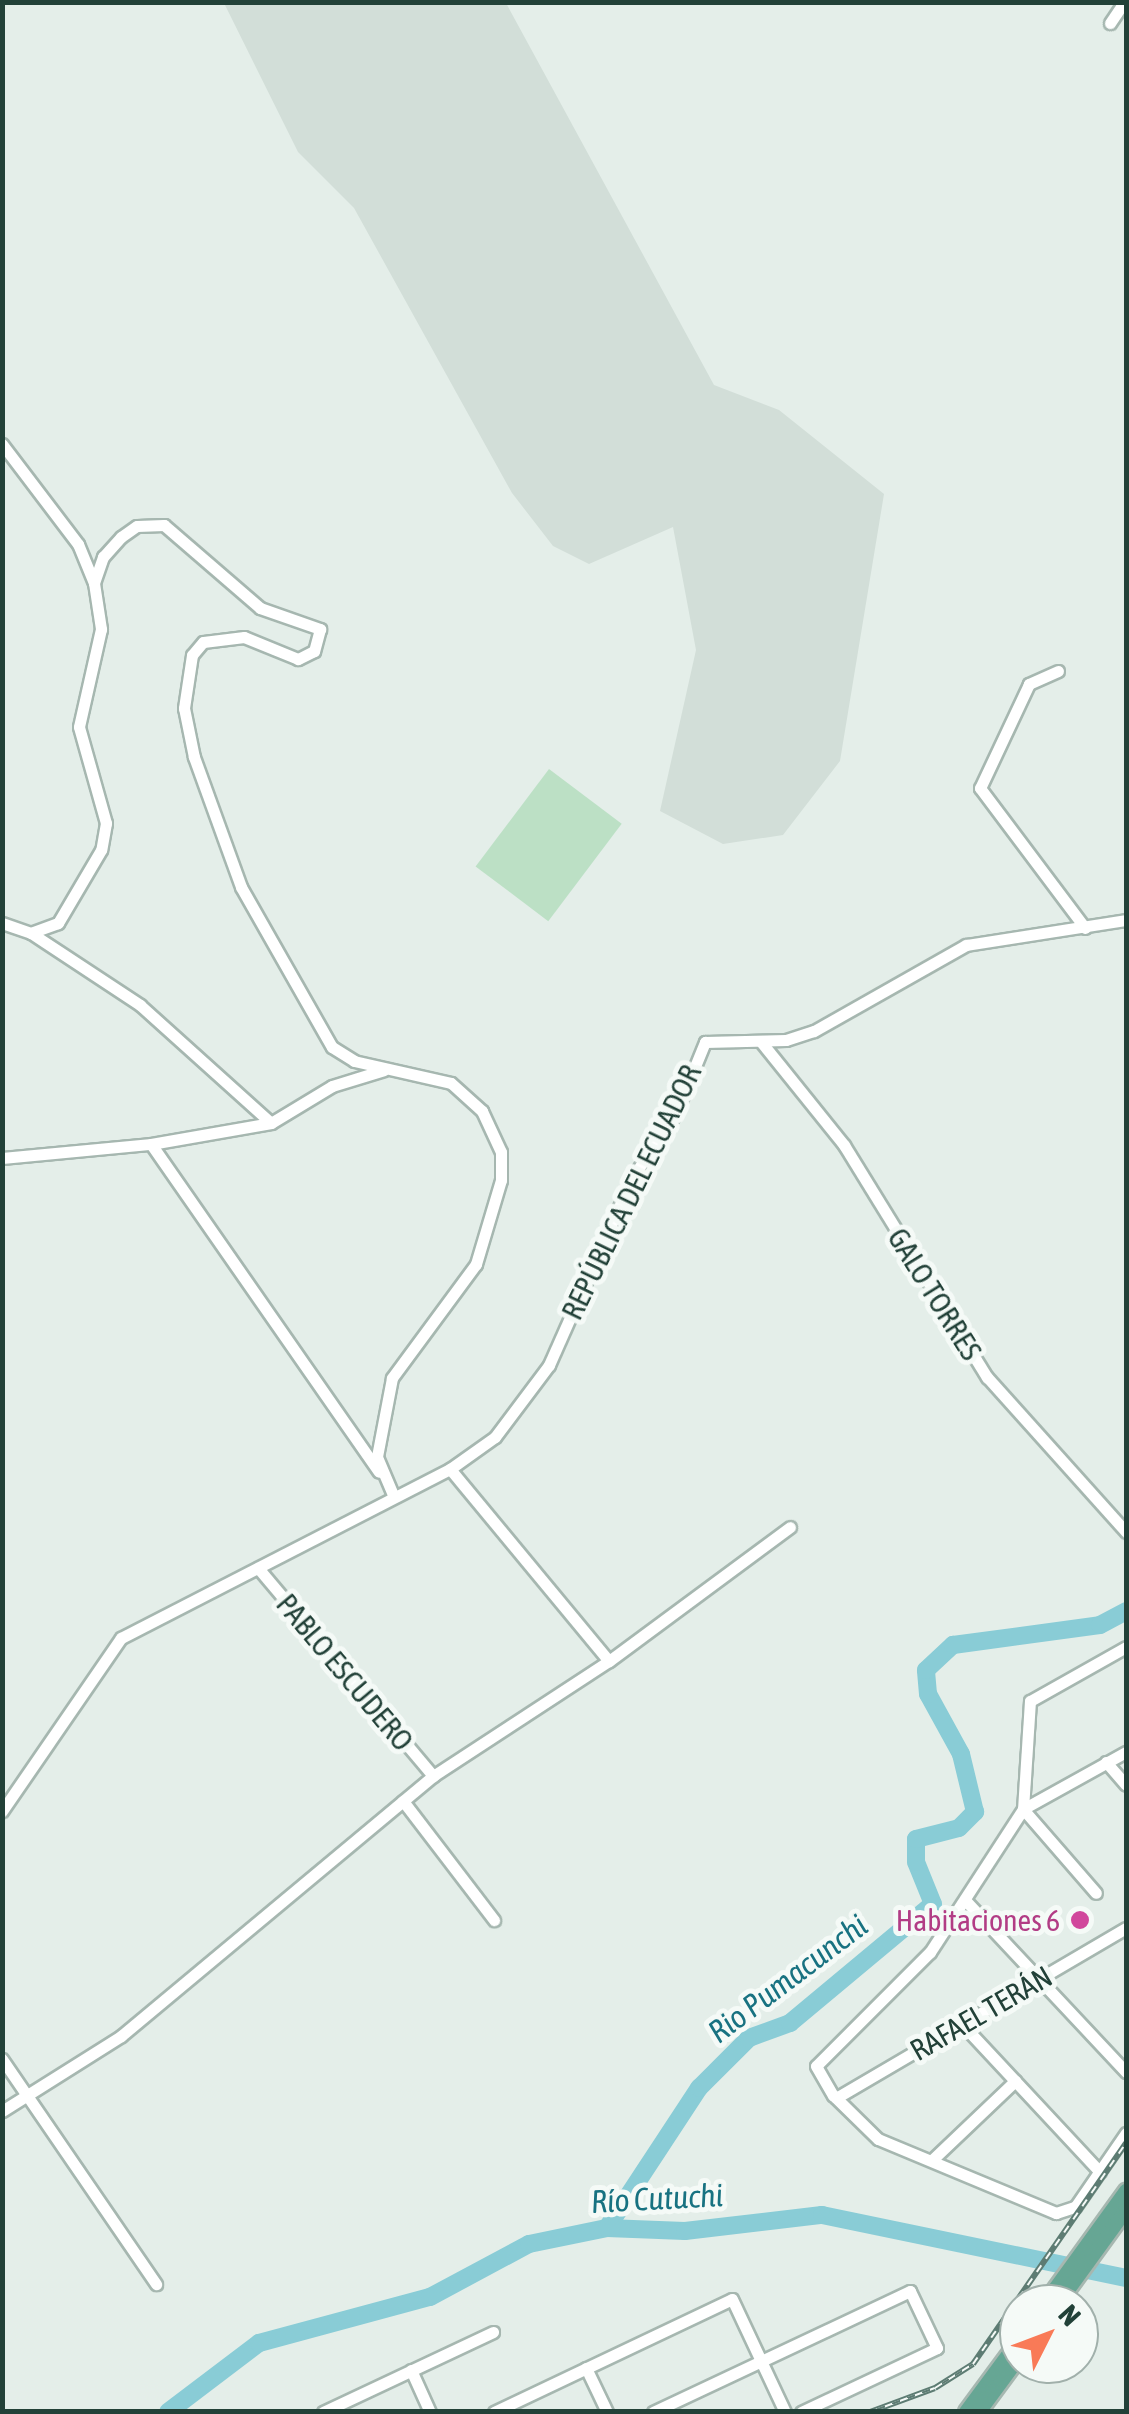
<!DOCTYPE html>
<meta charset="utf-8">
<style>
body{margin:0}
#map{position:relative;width:1129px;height:2414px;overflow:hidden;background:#e4eee9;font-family:"Asap Condensed",sans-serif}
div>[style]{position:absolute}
.built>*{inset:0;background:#d2ded8}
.green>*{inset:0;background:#bce0c5;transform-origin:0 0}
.river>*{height:18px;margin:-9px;padding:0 9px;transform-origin:9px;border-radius:9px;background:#89ccd6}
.roads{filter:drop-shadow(2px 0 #a6b7b0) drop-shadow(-2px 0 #a6b7b0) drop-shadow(0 2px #a6b7b0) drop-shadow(0 -2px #a6b7b0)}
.minor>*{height:11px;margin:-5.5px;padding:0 5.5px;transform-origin:5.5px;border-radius:5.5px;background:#fff}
.major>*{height:14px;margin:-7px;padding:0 7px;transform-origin:7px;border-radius:7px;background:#66a694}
.rail>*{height:6px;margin-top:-3px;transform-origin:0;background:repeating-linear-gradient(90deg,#f5faf7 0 8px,#5d7c73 0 16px);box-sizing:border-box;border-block:2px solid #5d7c73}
.dots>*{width:28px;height:28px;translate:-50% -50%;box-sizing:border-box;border:5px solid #f5faf7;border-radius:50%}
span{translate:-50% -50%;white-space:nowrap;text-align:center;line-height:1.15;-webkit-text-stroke:10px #f5faf7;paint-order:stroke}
.street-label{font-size:30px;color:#224138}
.hotel-label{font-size:30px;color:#b23c85}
.right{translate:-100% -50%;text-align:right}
.water-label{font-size:32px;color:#187281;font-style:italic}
.frame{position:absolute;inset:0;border:5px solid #224138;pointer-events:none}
.north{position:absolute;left:999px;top:2284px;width:100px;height:100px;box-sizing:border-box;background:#f5faf7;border:2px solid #a1b0ab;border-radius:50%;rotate:48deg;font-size:28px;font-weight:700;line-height:40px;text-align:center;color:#224138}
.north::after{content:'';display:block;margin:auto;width:35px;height:45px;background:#f97a57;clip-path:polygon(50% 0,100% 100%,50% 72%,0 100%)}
</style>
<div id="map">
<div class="built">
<div style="clip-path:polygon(224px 3px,506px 3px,714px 385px,779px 410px,884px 494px,840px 761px,783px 835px,723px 844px,660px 811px,696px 650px,673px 527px,589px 564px,553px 546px,512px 493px,354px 208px,298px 152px)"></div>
</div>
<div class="green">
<div style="left:549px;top:769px;width:91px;height:122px;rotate:37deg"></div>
</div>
<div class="river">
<div style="left:607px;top:2228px;width:168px;rotate:-56.7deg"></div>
<div style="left:699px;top:2088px;width:71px;rotate:-45deg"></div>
<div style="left:749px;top:2038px;width:44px;rotate:-20.1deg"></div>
<div style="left:790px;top:2023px;width:186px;rotate:-39.8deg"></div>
<div style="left:933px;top:1904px;width:45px;rotate:-112deg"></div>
<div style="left:916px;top:1862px;width:23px;rotate:-90deg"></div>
<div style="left:916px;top:1839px;width:44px;rotate:-14.3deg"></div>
<div style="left:959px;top:1828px;width:23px;rotate:-45deg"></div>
<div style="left:975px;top:1812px;width:60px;rotate:-103.6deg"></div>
<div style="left:961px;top:1754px;width:68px;rotate:-118.8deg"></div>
<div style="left:928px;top:1694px;width:24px;rotate:-95deg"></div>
<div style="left:926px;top:1670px;width:37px;rotate:-43deg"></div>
<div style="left:953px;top:1645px;width:148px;rotate:-7.7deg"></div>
<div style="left:1100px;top:1625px;width:30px;rotate:-28deg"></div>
<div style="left:168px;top:2412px;width:114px;rotate:-37.2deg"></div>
<div style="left:259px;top:2343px;width:177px;rotate:-15.1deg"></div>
<div style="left:430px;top:2297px;width:112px;rotate:-28.2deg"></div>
<div style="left:529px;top:2244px;width:80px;rotate:-11.6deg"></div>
<div style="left:607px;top:2228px;width:78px;rotate:2.2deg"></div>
<div style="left:685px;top:2231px;width:138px;rotate:-6.7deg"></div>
<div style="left:822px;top:2215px;width:310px;rotate:11.7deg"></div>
</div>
<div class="roads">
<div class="minor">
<div style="left:1110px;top:23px;width:25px;rotate:-56deg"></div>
<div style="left:2px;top:444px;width:126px;rotate:52.8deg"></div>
<div style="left:78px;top:544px;width:42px;rotate:67.7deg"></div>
<div style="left:94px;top:583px;width:47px;rotate:81.3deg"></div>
<div style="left:101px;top:629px;width:100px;rotate:102.7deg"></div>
<div style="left:79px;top:727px;width:100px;rotate:74.3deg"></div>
<div style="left:106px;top:823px;width:27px;rotate:100deg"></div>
<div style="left:101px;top:850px;width:85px;rotate:120.5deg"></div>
<div style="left:58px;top:923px;width:29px;rotate:160deg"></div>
<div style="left:94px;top:583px;width:28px;rotate:-71deg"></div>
<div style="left:103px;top:557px;width:27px;rotate:-48deg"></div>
<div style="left:121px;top:537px;width:19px;rotate:-35deg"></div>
<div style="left:137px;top:526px;width:27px;rotate:-2deg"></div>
<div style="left:164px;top:525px;width:127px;rotate:40.8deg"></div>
<div style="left:260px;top:608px;width:64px;rotate:19.3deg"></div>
<div style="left:320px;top:629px;width:23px;rotate:105deg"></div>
<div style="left:314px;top:651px;width:18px;rotate:153deg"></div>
<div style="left:298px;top:659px;width:58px;rotate:-157.8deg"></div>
<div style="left:244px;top:637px;width:41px;rotate:173deg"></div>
<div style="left:203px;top:642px;width:17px;rotate:130deg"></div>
<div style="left:192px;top:655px;width:54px;rotate:98.6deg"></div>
<div style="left:184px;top:708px;width:50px;rotate:78.5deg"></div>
<div style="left:194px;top:757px;width:138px;rotate:70.1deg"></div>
<div style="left:241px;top:887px;width:184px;rotate:60.4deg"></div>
<div style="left:332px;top:1047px;width:26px;rotate:32deg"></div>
<div style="left:354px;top:1061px;width:99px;rotate:12.8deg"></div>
<div style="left:451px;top:1083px;width:42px;rotate:42.1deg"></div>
<div style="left:482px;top:1111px;width:45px;rotate:65.1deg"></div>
<div style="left:501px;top:1152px;width:28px;rotate:90deg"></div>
<div style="left:501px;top:1180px;width:88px;rotate:106.6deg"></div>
<div style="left:476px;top:1264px;width:142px;rotate:126.4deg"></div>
<div style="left:392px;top:1378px;width:80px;rotate:100.8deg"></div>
<div style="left:377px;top:1457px;width:43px;rotate:67deg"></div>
<div style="left:1058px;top:671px;width:32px;rotate:156deg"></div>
<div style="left:1029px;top:684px;width:115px;rotate:115.2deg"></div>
<div style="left:980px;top:788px;width:175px;rotate:53.1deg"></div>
<div style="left:2px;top:923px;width:31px;rotate:19deg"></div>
<div style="left:31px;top:933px;width:131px;rotate:33.4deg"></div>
<div style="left:140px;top:1005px;width:176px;rotate:42deg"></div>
<div style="left:271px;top:1123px;width:71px;rotate:-31.2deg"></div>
<div style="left:332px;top:1086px;width:54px;rotate:-17.1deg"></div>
<div style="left:762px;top:1043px;width:131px;rotate:51.2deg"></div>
<div style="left:844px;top:1145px;width:273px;rotate:58.4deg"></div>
<div style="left:987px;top:1377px;width:208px;rotate:48.1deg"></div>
<div style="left:151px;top:1144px;width:399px;rotate:55.2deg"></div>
<div style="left:2px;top:1158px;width:150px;rotate:-5.4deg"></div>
<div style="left:151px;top:1144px;width:122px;rotate:-9.9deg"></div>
<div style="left:450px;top:1469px;width:249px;rotate:50.4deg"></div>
<div style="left:258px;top:1568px;width:272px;rotate:49.9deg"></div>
<div style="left:1126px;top:1647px;width:110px;rotate:150.6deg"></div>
<div style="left:1030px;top:1701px;width:108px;rotate:93.7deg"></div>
<div style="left:1023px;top:1809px;width:171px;rotate:123deg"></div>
<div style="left:930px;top:1952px;width:161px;rotate:135deg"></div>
<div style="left:816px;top:2066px;width:34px;rotate:60deg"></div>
<div style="left:833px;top:2095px;width:63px;rotate:44.4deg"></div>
<div style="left:878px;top:2139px;width:193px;rotate:22.6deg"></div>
<div style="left:1056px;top:2213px;width:20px;rotate:-18deg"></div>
<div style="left:1075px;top:2207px;width:90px;rotate:-55.4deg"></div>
<div style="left:1106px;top:1762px;width:30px;rotate:49deg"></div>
<div style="left:403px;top:1801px;width:150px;rotate:52.6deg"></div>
<div style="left:1023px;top:1809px;width:118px;rotate:-29deg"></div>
<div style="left:1023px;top:1809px;width:111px;rotate:49deg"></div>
<div style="left:2px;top:1811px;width:210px;rotate:-55.5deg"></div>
<div style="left:121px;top:1638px;width:370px;rotate:-27.2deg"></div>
<div style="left:450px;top:1469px;width:55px;rotate:-35.4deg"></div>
<div style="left:495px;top:1437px;width:90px;rotate:-53.1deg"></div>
<div style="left:549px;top:1365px;width:205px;rotate:-66.1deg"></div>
<div style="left:632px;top:1178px;width:78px;rotate:-55.9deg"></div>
<div style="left:676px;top:1113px;width:77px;rotate:-67.8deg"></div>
<div style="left:705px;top:1042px;width:81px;rotate:-1.4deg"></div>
<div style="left:786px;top:1040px;width:29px;rotate:-18deg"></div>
<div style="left:814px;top:1031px;width:175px;rotate:-29.5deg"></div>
<div style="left:966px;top:945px;width:162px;rotate:-8.9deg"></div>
<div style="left:965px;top:1900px;width:236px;rotate:46.9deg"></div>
<div style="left:962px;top:2024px;width:202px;rotate:47deg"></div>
<div style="left:2px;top:2059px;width:273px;rotate:55.6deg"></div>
<div style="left:836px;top:2098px;width:336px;rotate:-30.4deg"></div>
<div style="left:2px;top:2111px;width:141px;rotate:-32.2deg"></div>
<div style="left:121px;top:2036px;width:406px;rotate:-39.8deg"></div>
<div style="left:433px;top:1776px;width:210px;rotate:-33.2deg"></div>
<div style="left:609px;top:1661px;width:225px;rotate:-36.5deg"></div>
<div style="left:932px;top:2160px;width:115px;rotate:-43.6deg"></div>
<div style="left:586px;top:2368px;width:49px;rotate:64.5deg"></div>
<div style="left:411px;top:2370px;width:46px;rotate:65.7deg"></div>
<div style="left:323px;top:2412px;width:188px;rotate:-25.2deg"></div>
<div style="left:494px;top:2412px;width:263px;rotate:-25.4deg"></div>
<div style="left:732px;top:2299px;width:125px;rotate:64.9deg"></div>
<div style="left:653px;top:2412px;width:284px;rotate:-25.2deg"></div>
<div style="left:910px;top:2291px;width:63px;rotate:64.7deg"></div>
<div style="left:937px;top:2348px;width:150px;rotate:154.8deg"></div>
</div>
<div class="major">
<div style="left:1044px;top:2304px;width:140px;rotate:-54deg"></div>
<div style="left:1058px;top:2304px;width:116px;rotate:-54.1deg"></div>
<div style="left:966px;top:2412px;width:89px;rotate:-53.6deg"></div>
<div style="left:979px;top:2412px;width:67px;rotate:-53.5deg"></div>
</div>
</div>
<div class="rail">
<div style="left:870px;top:2412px;width:69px;rotate:-20.3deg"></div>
<div style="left:935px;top:2388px;width:45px;rotate:-32.3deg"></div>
<div style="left:973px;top:2364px;width:269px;rotate:-55.3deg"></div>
</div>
<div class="dots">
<div style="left:1080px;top:1920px;background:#d1479c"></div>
</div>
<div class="street-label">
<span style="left:631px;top:1192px;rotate:-64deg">REPÚBLICA DEL ECUADOR</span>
<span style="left:935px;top:1294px;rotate:58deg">GALO TORRES</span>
<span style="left:345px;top:1672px;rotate:50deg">PABLO ESCUDERO</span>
<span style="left:981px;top:2013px;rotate:-30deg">RAFAEL TERÁN</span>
</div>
<div class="hotel-label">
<span class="right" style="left:1060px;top:1920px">Habitaciones 6</span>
</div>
<div class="water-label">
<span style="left:788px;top:1979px;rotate:-37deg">Rio Pumacunchi</span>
<span style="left:657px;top:2199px;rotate:-3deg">Río Cutuchi</span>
</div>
<div class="frame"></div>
<div class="north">N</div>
</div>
